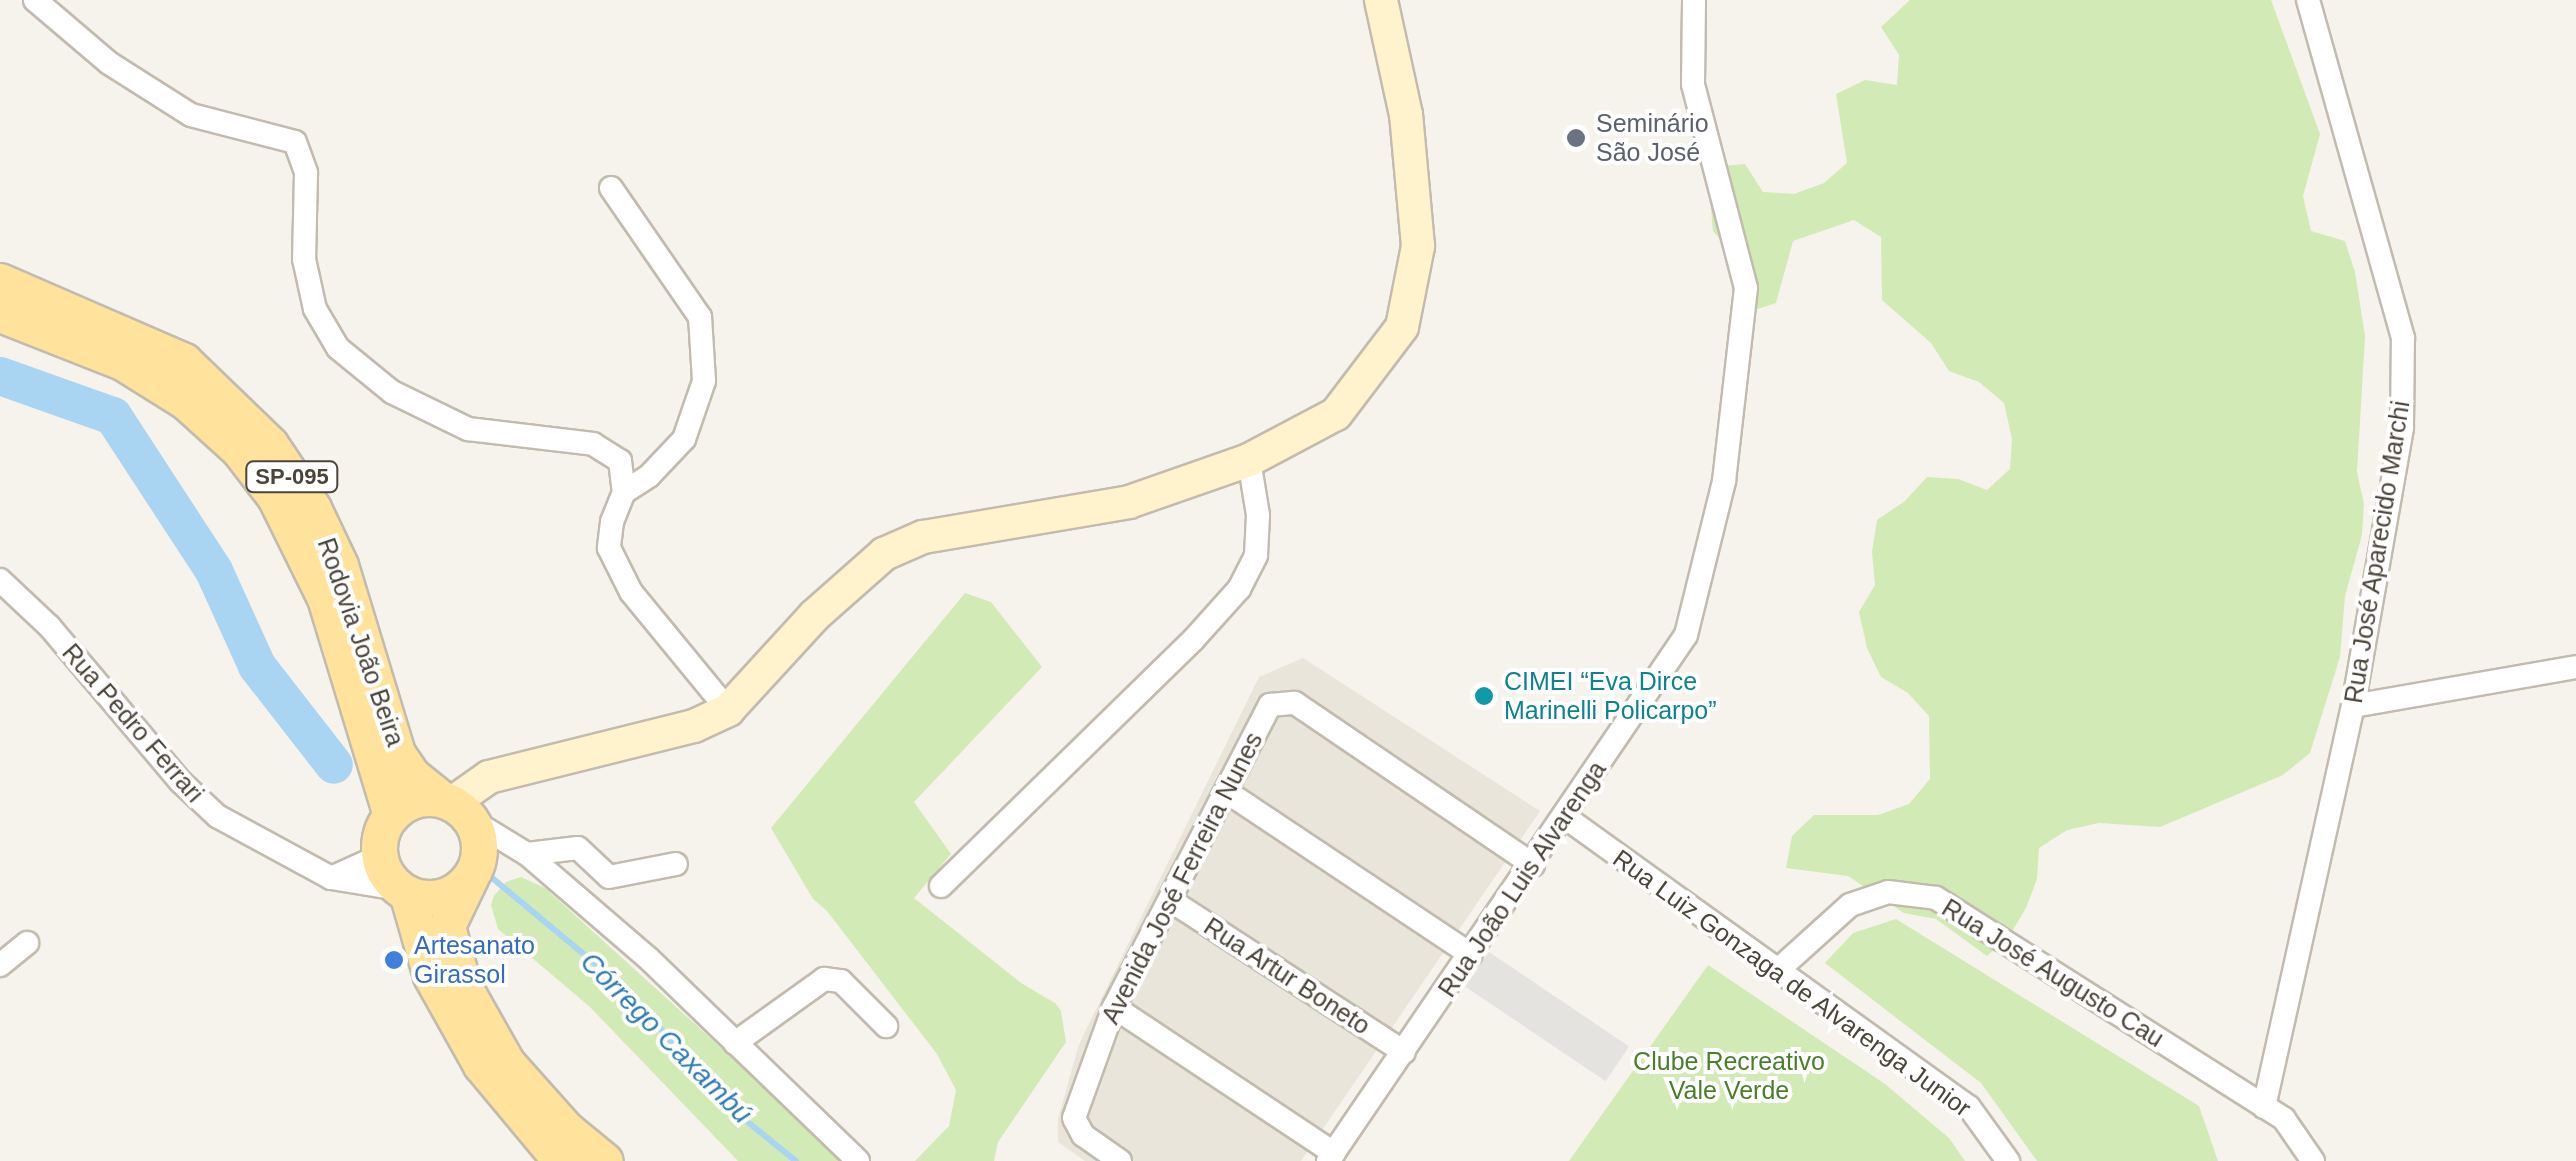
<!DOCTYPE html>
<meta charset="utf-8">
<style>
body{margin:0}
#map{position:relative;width:2576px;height:1161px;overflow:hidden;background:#f6f3ec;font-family:Arial,sans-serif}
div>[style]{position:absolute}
.residential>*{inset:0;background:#eae5da}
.green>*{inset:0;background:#d2eab5}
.parking>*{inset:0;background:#e5e3e0;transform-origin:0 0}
.stream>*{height:6px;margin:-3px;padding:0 3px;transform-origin:3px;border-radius:3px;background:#a9d4f2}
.river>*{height:38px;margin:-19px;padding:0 19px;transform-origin:19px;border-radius:19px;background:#a9d4f2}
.roads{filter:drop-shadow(2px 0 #c2bbae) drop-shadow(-2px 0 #c2bbae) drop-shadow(0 2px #c2bbae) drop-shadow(0 -2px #c2bbae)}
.street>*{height:22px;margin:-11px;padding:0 11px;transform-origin:11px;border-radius:11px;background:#fff}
.secondary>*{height:32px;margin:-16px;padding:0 16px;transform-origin:16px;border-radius:16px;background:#fff3cd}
.primary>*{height:35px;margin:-17.5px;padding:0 17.5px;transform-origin:17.5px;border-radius:17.5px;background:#ffe39c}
.primary>.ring{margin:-17.5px;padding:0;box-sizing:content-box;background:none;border:35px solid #ffe39c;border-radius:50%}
.dots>*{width:28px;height:28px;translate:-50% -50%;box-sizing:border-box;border:5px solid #fff;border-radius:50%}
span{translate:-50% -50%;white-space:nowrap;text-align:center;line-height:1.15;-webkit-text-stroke:8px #fff;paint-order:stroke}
.shield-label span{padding:2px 8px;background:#fff;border:2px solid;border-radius:8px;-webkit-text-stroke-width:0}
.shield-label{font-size:22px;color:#4b4439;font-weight:700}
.worship-label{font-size:25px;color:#5b616d}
.left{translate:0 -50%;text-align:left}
.street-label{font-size:25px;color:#4b4439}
.culture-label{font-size:25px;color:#0d838f}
.shop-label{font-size:25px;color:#366cbe}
.park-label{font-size:25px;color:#4a7f2a}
.water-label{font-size:28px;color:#2e7ab2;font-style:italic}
</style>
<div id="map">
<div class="residential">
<div style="clip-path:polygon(1303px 658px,1540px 811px,1301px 1161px,1085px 1161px,1058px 1142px,1058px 1119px,1079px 1044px,1259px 677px)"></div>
</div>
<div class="green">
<div style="clip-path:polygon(1910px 0,2271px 0,2320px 134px,2303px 196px,2311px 231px,2345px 241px,2355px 272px,2365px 336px,2357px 472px,2364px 504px,2362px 535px,2345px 596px,2340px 657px,2310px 753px,2283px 775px,2160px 827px,2099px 823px,2067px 830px,2039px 848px,2037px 879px,2026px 908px,2010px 935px,1987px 956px,1936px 919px,1904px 913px,1848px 876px,1786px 868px,1792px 836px,1814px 815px,1878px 815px,1909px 804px,1930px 779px,1929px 716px,1908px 693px,1881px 677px,1867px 648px,1859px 612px,1875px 585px,1872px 552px,1877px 520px,1905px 501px,1927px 477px,1958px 479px,1987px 490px,2010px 469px,2012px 439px,2004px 403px,1979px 382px,1949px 371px,1931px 343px,1882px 300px,1881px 237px,1854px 220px,1793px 241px,1776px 303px,1746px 313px,1733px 254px,1713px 231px,1710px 198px,1712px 167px,1745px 164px,1763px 192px,1794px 194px,1824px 183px,1847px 163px,1836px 94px,1865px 80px,1897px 85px,1899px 55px,1881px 27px)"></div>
<div style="clip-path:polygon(965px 593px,991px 602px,1042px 667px,914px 802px,951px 854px,914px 898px,1021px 983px,1055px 1003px,1061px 1011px,1066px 1042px,998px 1142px,994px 1161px,915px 1161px,949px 1126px,956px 1090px,937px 1054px,827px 911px,813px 899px,771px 828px)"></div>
<div style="clip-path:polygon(521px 877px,545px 888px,846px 1161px,738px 1161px,590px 1007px,498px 929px,491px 905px,494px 896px,506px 882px)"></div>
<div style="clip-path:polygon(1896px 919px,2199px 1106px,2218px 1161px,2037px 1161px,1981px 1083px,1825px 963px,1853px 933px)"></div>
<div style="clip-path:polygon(1708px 965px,1885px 1084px,1949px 1138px,1965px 1161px,1569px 1161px)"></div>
</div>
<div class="parking">
<div style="left:1489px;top:952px;width:169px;height:42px;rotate:34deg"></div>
</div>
<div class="stream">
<div style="left:491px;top:877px;width:170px;rotate:39.8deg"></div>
<div style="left:622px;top:986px;width:168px;rotate:48.1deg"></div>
<div style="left:734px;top:1111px;width:80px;rotate:38.9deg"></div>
</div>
<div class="river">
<div style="left:0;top:376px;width:120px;rotate:19.5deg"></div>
<div style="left:113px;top:416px;width:185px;rotate:56.9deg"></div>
<div style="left:214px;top:571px;width:104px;rotate:65.6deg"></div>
<div style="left:257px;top:666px;width:125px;rotate:52.1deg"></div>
</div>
<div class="roads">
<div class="street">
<div style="left:35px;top:0;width:97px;rotate:40.4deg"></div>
<div style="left:109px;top:63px;width:97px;rotate:32.4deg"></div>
<div style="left:191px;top:115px;width:107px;rotate:14.6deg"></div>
<div style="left:295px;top:142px;width:33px;rotate:70deg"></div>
<div style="left:306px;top:173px;width:86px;rotate:91.3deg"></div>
<div style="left:304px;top:259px;width:51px;rotate:77.6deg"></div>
<div style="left:315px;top:309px;width:45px;rotate:59.5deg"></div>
<div style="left:338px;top:348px;width:70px;rotate:39.2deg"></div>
<div style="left:392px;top:392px;width:85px;rotate:26deg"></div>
<div style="left:468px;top:429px;width:126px;rotate:6.8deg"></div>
<div style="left:593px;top:444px;width:32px;rotate:32deg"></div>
<div style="left:620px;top:461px;width:31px;rotate:83deg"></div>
<div style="left:611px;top:188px;width:157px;rotate:55.4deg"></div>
<div style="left:700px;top:317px;width:64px;rotate:86.4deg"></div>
<div style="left:704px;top:381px;width:61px;rotate:109deg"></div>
<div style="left:684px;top:439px;width:51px;rotate:133.4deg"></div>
<div style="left:649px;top:476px;width:30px;rotate:147deg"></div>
<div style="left:624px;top:492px;width:32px;rotate:112deg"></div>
<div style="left:612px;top:522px;width:26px;rotate:97deg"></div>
<div style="left:609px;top:548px;width:49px;rotate:63.4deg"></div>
<div style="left:631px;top:592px;width:153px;rotate:50.6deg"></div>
<div style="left:0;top:580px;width:67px;rotate:43.2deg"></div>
<div style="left:49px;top:626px;width:204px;rotate:49.8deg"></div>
<div style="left:181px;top:782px;width:50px;rotate:43.4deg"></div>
<div style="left:217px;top:816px;width:130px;rotate:28.5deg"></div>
<div style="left:331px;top:878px;width:68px;rotate:9.3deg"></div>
<div style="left:2353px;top:706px;width:226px;rotate:-9.9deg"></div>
<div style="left:1227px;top:792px;width:293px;rotate:33.7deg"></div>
<div style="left:1565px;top:817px;width:497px;rotate:35.7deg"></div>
<div style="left:1969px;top:1107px;width:67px;rotate:54.2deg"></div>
<div style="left:471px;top:820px;width:66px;rotate:31.3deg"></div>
<div style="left:527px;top:854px;width:160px;rotate:40.7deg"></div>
<div style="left:648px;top:958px;width:292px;rotate:44deg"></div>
<div style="left:527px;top:854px;width:51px;rotate:-6.7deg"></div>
<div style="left:578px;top:848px;width:42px;rotate:43.1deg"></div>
<div style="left:609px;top:877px;width:68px;rotate:-11deg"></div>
<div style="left:331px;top:878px;width:54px;rotate:-24.2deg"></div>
<div style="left:941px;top:886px;width:352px;rotate:-44.3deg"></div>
<div style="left:1193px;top:640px;width:69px;rotate:-48deg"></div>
<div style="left:1239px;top:589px;width:38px;rotate:-63deg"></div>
<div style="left:1256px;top:555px;width:40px;rotate:-87.1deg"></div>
<div style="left:1258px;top:515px;width:56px;rotate:-99.3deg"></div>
<div style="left:1170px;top:900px;width:279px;rotate:33deg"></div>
<div style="left:0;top:965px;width:35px;rotate:-39deg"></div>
<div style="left:1778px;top:970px;width:97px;rotate:-42.1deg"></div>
<div style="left:1850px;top:905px;width:40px;rotate:-18.9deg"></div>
<div style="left:1888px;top:892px;width:48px;rotate:7.1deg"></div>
<div style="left:1936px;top:898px;width:412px;rotate:32.4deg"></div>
<div style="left:2284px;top:1119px;width:51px;rotate:55.4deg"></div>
<div style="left:1114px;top:1007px;width:264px;rotate:33.6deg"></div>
<div style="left:735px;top:1043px;width:110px;rotate:-35.7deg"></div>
<div style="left:824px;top:979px;width:17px;rotate:7deg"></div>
<div style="left:841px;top:981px;width:64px;rotate:45deg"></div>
<div style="left:2264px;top:1107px;width:411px;rotate:-77.5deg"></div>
<div style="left:2353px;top:706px;width:283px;rotate:-80deg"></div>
<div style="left:2402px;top:427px;width:89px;rotate:-89.4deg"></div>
<div style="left:2403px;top:338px;width:351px;rotate:-105.7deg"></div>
<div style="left:1120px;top:1161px;width:45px;rotate:-144.9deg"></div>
<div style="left:1083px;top:1135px;width:19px;rotate:-118deg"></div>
<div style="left:1074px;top:1118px;width:118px;rotate:-70.2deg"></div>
<div style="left:1114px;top:1007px;width:340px;rotate:-62.7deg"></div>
<div style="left:1270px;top:705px;width:25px;rotate:-5deg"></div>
<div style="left:1295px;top:703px;width:288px;rotate:34.2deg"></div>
<div style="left:1328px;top:1161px;width:636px;rotate:-55.76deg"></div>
<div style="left:1686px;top:635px;width:159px;rotate:-76.1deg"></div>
<div style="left:1724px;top:481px;width:194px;rotate:-83.5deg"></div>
<div style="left:1746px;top:288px;width:211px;rotate:-104.6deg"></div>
<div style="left:1693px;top:84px;width:84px;rotate:-89.3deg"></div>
</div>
<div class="secondary">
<div style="left:452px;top:803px;width:45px;rotate:-35.1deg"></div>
<div style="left:489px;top:777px;width:211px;rotate:-14deg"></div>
<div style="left:694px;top:726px;width:38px;rotate:-25deg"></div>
<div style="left:728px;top:710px;width:127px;rotate:-47.5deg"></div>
<div style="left:814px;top:616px;width:94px;rotate:-41.5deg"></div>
<div style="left:884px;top:554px;width:43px;rotate:-23.6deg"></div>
<div style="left:923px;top:537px;width:209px;rotate:-9.6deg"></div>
<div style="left:1129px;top:502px;width:127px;rotate:-19.3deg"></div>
<div style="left:1249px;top:460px;width:98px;rotate:-27.9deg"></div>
<div style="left:1336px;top:414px;width:109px;rotate:-52.8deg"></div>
<div style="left:1402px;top:327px;width:83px;rotate:-78.8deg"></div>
<div style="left:1418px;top:246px;width:132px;rotate:-95.2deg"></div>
<div style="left:1406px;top:115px;width:118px;rotate:-102.3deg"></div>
</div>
<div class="primary">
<div style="left:0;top:281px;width:201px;rotate:23.5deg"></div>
<div style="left:184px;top:361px;width:120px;rotate:44deg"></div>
<div style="left:270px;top:444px;width:77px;rotate:56.1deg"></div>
<div style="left:313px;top:508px;width:63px;rotate:64.7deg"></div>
<div style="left:340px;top:565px;width:196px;rotate:73.1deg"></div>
<div style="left:397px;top:753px;width:27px;rotate:56deg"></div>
<div style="left:412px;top:775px;width:36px;rotate:39deg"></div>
<div style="left:0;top:314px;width:131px;rotate:21.5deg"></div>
<div style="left:122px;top:362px;width:75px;rotate:32deg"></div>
<div style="left:186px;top:402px;width:72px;rotate:42.2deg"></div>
<div style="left:239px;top:450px;width:59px;rotate:52.5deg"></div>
<div style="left:275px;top:497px;width:113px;rotate:63.7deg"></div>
<div style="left:325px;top:598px;width:227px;rotate:73.1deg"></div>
<div class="ring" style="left:379px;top:798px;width:65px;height:65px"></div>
<div style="left:470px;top:878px;width:53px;rotate:115.6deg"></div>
<div style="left:447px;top:926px;width:61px;rotate:74.8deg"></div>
<div style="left:463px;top:985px;width:90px;rotate:60.6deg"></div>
<div style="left:507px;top:1063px;width:89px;rotate:48.2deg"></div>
<div style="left:566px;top:1129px;width:50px;rotate:39.4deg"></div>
<div style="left:407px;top:893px;width:86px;rotate:73.9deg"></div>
<div style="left:431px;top:976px;width:102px;rotate:60.7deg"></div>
<div style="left:481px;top:1065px;width:125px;rotate:50.2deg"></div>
</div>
</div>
<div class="dots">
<div style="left:1576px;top:138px;background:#6b7280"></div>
<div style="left:1484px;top:696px;background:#0f9aa8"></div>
<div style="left:394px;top:960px;background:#3f7fe0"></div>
</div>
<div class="shield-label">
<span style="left:292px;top:477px">SP-095</span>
</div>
<div class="worship-label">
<span class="left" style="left:1596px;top:138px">Seminário<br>São José</span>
</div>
<div class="street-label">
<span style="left:2377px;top:552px;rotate:-81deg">Rua José Aparecido Marchi</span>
<span style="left:361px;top:642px;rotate:71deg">Rodovia João Beira</span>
<span style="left:133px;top:723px;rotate:49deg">Rua Pedro Ferrari</span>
<span style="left:1182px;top:878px;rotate:-63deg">Avenida José Ferreira Nunes</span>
<span style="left:1522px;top:879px;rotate:-56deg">Rua João Luis Alvarenga</span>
<span style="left:2053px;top:973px;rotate:32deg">Rua José Augusto Cau</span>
<span style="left:1287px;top:976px;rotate:33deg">Rua Artur Boneto</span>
<span style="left:1792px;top:983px;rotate:36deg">Rua Luiz Gonzaga de Alvarenga Junior</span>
</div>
<div class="culture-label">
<span class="left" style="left:1504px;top:696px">CIMEI “Eva Dirce<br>Marinelli Policarpo”</span>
</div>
<div class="shop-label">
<span class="left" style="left:414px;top:960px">Artesanato<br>Girassol</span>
</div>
<div class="park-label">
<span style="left:1729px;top:1076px">Clube Recreativo<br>Vale Verde</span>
</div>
<div class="water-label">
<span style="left:666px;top:1038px;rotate:45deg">Córrego Caxambú</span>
</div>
</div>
